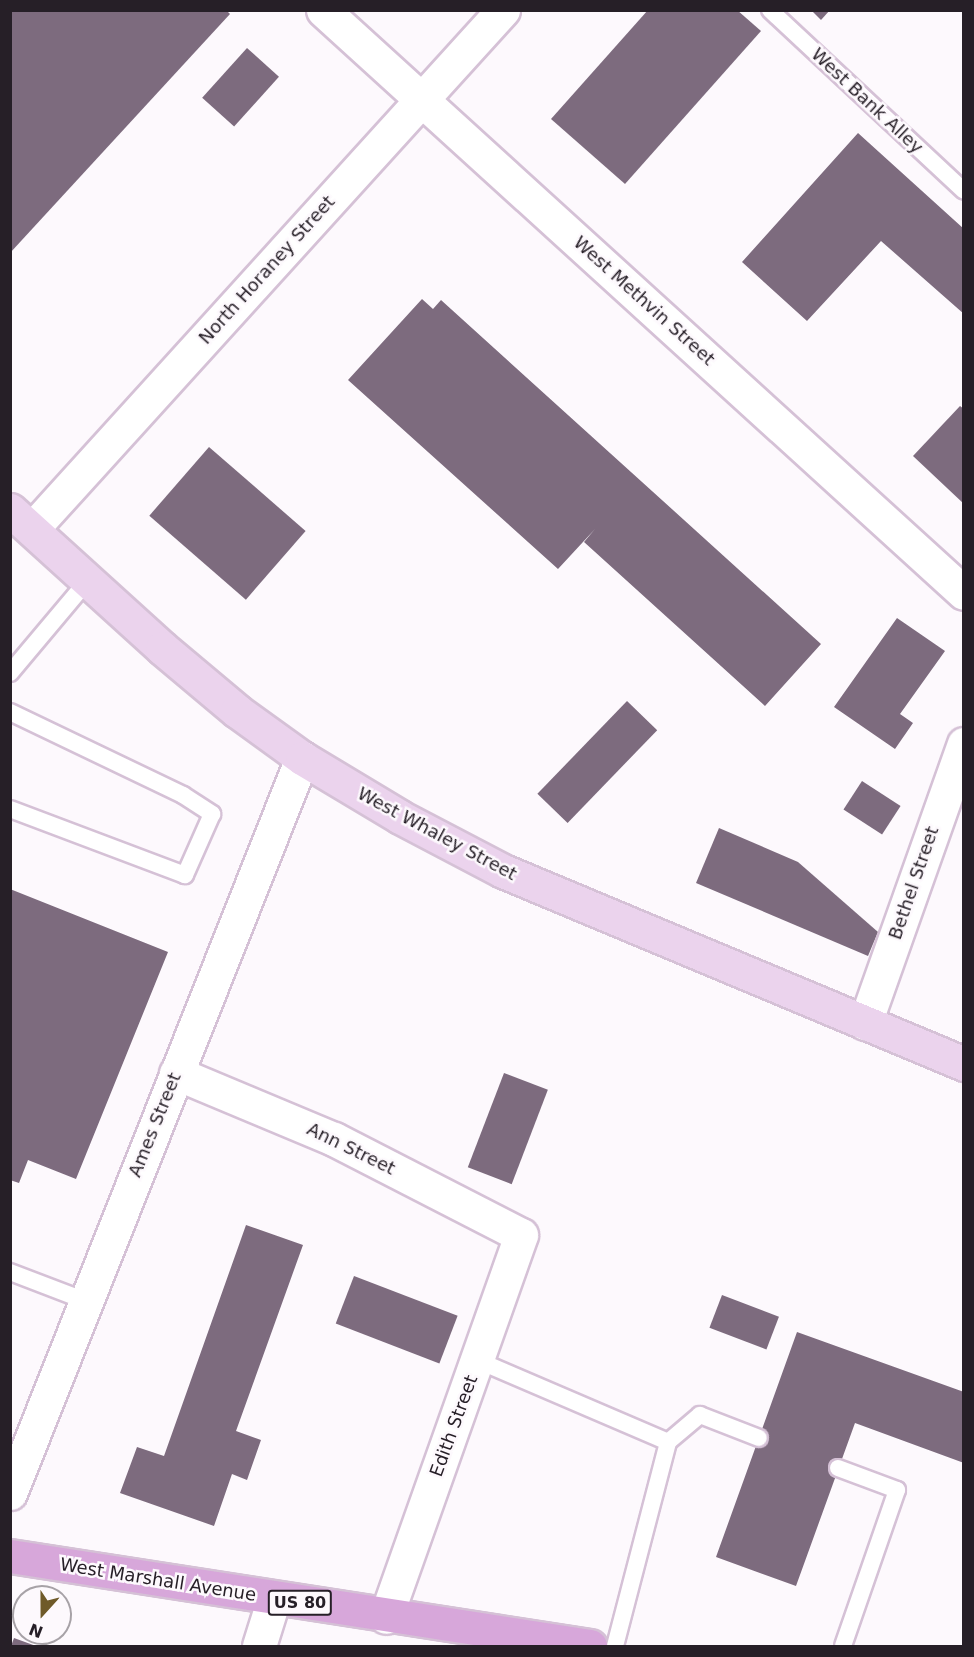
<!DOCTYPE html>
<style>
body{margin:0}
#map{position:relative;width:974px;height:1657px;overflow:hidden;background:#fdf9fd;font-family:"DejaVu Sans",sans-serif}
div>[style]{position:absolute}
.building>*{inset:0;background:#7d6b7e;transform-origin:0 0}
.roads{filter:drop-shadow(2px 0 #d5c1d6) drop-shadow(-2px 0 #d5c1d6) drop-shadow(0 2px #d5c1d6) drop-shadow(0 -2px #d5c1d6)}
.lane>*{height:16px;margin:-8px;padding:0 8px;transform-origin:8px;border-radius:8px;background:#fff}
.street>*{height:33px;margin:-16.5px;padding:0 16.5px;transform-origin:16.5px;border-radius:16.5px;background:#fff}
.secondary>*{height:33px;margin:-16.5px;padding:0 16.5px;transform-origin:16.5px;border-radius:16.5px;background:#ebd3ed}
.primary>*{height:33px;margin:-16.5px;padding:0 16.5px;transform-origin:16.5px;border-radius:16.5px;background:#d7a7da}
span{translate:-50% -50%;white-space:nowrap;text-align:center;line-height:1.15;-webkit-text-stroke:5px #fdf9fd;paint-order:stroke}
.shield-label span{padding:2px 4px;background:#fdf9fd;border:2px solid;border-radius:4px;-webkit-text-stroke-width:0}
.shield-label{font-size:16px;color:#261f27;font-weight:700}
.street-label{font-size:18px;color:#261f27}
.frame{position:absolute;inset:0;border:12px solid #261f27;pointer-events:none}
.north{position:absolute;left:12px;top:1585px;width:60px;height:60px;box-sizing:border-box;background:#fdf9fd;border:2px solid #a7a2a7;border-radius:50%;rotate:201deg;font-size:16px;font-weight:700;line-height:24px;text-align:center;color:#261f27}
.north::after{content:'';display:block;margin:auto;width:21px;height:27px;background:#6f5a29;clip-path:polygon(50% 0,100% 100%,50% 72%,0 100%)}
</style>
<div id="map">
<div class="building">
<div style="clip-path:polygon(10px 10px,226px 10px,230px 14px,10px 253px)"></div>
<div style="clip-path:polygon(648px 10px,737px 10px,761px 31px,625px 184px,551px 119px)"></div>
<div style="clip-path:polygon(811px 10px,830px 10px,821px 20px)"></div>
<div style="left:247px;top:48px;width:43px;height:67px;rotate:42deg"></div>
<div style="clip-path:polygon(858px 133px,964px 229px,964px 314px,881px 241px,807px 321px,742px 262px)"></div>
<div style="clip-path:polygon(422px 299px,433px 309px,441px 300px,821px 644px,765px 706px,584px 542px,595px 529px,558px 569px,348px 380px)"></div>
<div style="clip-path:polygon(960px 406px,964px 409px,964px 504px,913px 456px)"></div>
<div style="left:209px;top:447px;width:128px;height:91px;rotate:41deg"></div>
<div style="clip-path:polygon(897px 618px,945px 651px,900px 714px,913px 723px,895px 749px,834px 707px)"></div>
<div style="left:627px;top:701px;width:42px;height:129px;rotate:44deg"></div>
<div style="left:862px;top:781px;width:46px;height:34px;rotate:33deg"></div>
<div style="clip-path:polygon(719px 828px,798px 862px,878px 932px,868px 956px,696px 883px)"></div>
<div style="clip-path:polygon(10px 889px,168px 952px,76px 1179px,28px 1160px,19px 1183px,10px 1180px)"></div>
<div style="left:504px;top:1073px;width:47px;height:101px;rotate:21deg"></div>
<div style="clip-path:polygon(246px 1225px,303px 1245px,236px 1431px,261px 1440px,247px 1480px,232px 1474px,214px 1526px,120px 1493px,137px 1447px,164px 1456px)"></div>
<div style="left:354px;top:1276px;width:111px;height:51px;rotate:21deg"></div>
<div style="left:722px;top:1295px;width:61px;height:35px;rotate:21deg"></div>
<div style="clip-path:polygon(797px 1332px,964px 1392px,964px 1463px,855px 1423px,796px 1586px,716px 1557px)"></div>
<div style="clip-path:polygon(14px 1638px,36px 1646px,11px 1646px)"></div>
</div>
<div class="roads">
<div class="lane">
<div style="left:770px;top:10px;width:265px;rotate:43deg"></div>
<div style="left:10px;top:673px;width:121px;rotate:-50deg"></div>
<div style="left:10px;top:712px;width:192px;rotate:25.6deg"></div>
<div style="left:183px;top:795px;width:35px;rotate:33deg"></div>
<div style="left:212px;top:814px;width:67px;rotate:113.9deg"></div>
<div style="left:185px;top:875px;width:187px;rotate:-159.3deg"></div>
<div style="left:10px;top:1272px;width:81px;rotate:20.9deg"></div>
<div style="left:477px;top:1360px;width:208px;rotate:23.2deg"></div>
<div style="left:838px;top:1468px;width:63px;rotate:20.4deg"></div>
<div style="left:897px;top:1490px;width:165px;rotate:109.1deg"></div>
<div style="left:615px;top:1646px;width:211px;rotate:-75.4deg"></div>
<div style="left:668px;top:1442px;width:42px;rotate:-40.2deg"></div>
<div style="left:700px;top:1415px;width:63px;rotate:21.3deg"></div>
</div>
<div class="street">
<div style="left:323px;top:10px;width:866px;rotate:42.29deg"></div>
<div style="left:32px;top:529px;width:701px;rotate:-47.78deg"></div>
<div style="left:865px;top:1023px;width:296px;rotate:-70.5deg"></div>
<div style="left:176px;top:1073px;width:171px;rotate:22.7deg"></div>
<div style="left:334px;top:1139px;width:210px;rotate:27.2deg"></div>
<div style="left:521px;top:1235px;width:405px;rotate:109.5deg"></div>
<div style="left:10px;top:1493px;width:791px;rotate:-68.33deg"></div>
<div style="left:259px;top:1646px;width:50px;rotate:-72.6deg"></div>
</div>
<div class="secondary">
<div style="left:10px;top:510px;width:205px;rotate:42.2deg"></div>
<div style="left:162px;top:648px;width:98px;rotate:40deg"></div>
<div style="left:237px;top:711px;width:80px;rotate:35.9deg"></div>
<div style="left:302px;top:758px;width:114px;rotate:31deg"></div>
<div style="left:400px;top:817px;width:116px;rotate:27.7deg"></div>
<div style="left:503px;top:871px;width:500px;rotate:22.7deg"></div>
</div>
<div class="primary">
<div style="left:10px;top:1556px;width:587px;rotate:8.82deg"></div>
</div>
</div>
<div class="shield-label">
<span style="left:300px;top:1603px">US 80</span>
</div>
<div class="street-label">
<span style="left:867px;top:101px;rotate:43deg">West Bank Alley</span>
<span style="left:267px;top:270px;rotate:-48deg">North Horaney Street</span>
<span style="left:644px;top:301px;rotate:42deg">West Methvin Street</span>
<span style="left:437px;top:834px;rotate:28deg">West Whaley Street</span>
<span style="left:914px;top:883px;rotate:-71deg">Bethel Street</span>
<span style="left:155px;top:1125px;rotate:-68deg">Ames Street</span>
<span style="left:351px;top:1149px;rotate:26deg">Ann Street</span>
<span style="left:454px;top:1426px;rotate:-70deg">Edith Street</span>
<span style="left:158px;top:1580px;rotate:9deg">West Marshall Avenue</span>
</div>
<div class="frame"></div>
<div class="north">N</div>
</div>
